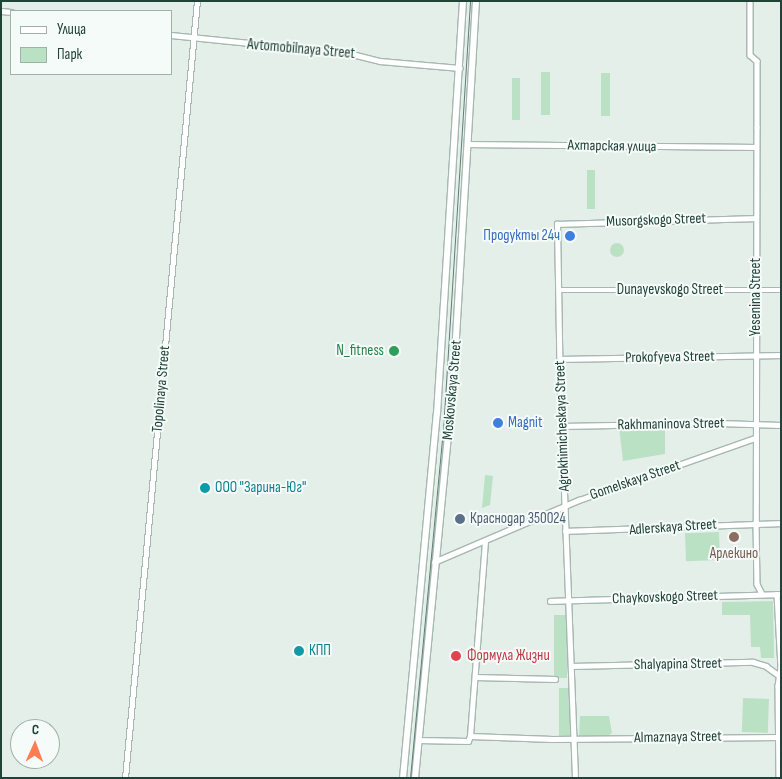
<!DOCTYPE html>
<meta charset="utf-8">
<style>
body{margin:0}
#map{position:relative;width:782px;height:779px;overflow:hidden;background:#e4efea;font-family:"Sofia Sans Condensed",sans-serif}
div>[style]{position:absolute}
.green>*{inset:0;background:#bbe1c5;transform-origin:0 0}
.round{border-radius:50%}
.roads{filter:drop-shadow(1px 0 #a6b8b1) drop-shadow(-1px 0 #a6b8b1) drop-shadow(0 1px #a6b8b1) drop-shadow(0 -1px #a6b8b1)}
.street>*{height:4.5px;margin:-2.25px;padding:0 2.25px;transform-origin:2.25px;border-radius:2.25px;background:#fff}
.secondary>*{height:6px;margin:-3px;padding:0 3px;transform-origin:3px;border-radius:3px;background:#fff}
.tram>*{height:1px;margin:-0.5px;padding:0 0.5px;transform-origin:0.5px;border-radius:0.5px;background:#5c7e74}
.dots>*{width:14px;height:14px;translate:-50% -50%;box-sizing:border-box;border:2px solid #f5fbf8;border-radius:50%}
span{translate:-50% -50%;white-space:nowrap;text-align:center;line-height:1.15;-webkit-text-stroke:4px #f5fbf8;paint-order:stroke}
.street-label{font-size:15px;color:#214239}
.shop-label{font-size:15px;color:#366cbe}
.right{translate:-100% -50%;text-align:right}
.left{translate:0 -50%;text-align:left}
.leisure-label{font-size:15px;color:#27864d}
.culture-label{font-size:15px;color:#0d838f}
.service-label{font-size:15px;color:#4e5e75}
.education-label{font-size:15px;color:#785e54}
.health-label{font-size:15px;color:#be3a42}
.frame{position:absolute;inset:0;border:2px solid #214239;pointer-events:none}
.legend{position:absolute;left:10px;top:10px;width:162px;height:65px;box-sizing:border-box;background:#f5fbf8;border:1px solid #a0b1ac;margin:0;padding:6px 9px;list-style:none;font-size:15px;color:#214239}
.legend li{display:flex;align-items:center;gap:10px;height:25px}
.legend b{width:25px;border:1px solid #a0b1ac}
.north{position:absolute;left:10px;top:719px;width:50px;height:50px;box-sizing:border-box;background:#f5fbf8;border:1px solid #a0b1ac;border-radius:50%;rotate:2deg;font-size:14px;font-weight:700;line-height:20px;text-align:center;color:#214239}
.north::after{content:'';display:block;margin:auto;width:18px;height:22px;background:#fe7d53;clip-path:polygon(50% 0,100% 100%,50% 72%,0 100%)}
</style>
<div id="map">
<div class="green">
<div style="left:541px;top:72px;width:9px;height:43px"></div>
<div style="left:601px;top:73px;width:9px;height:43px"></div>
<div style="left:512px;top:78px;width:8px;height:42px"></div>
<div style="left:587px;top:170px;width:8px;height:39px"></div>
<div class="round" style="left:610px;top:243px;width:14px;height:14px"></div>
<div style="clip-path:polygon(619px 427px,665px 430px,665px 454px,623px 461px)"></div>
<div style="clip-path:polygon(485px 475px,493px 476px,490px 505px,482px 508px)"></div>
<div style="left:719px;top:532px;width:28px;height:34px;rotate:88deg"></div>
<div style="clip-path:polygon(773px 601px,774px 658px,761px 658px,760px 647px,751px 647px,750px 615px,722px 615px,722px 602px)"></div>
<div style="left:554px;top:615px;width:13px;height:63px"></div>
<div style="left:559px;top:688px;width:12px;height:49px"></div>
<div style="left:743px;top:698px;width:26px;height:34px;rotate:2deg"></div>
<div style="clip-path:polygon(580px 716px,609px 716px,612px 733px,605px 738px,579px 736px)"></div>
</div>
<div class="roads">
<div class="street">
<div style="left:750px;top:1px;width:54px;rotate:90deg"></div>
<div style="left:750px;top:55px;width:9px;rotate:41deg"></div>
<div style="left:757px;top:61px;width:66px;rotate:90deg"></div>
<div style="left:757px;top:127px;width:395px;rotate:90.1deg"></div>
<div style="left:756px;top:522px;width:62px;rotate:89.1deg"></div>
<div style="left:757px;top:584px;width:11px;rotate:63deg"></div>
<div style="left:1px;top:11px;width:10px;rotate:6deg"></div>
<div style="left:171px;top:35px;width:178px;rotate:5.8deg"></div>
<div style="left:348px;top:53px;width:33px;rotate:14deg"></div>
<div style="left:380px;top:61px;width:80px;rotate:5deg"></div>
<div style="left:467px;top:144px;width:289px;rotate:0.6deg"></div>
<div style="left:559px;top:290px;width:222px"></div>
<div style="left:560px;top:359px;width:221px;rotate:-1deg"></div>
<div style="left:561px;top:426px;width:157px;rotate:-1.1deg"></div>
<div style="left:718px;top:423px;width:63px;rotate:1.8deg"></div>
<div style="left:565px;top:531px;width:216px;rotate:-2.1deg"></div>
<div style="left:434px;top:562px;width:158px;rotate:-23.2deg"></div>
<div style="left:579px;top:500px;width:187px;rotate:-19.4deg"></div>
<div style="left:777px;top:594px;width:73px;rotate:86.9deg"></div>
<div style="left:781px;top:667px;width:19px;rotate:99deg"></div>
<div style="left:778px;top:686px;width:92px;rotate:89.4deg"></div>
<div style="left:550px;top:601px;width:231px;rotate:-1.7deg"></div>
<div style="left:571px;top:666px;width:182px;rotate:-1.3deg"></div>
<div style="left:753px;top:662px;width:14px;rotate:17deg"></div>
<div style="left:766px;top:666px;width:19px;rotate:36deg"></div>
<div style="left:475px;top:677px;width:80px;rotate:1.4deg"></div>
<div style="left:470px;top:736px;width:82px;rotate:2.1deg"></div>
<div style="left:552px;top:739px;width:229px;rotate:-0.5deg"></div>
<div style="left:470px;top:736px;width:196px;rotate:-85.6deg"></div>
<div style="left:418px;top:740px;width:50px;rotate:1.1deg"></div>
<div style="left:468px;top:741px;width:5px;rotate:-68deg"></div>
<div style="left:125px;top:778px;width:780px;rotate:-84.71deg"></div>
<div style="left:575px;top:778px;width:382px;rotate:-92.2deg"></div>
<div style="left:560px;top:396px;width:172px;rotate:-91deg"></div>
<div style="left:557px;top:224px;width:199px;rotate:-1.7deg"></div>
</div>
<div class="secondary">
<div style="left:403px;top:778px;width:366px;rotate:-84.7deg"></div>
<div style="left:437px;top:414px;width:414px;rotate:-86.4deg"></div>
<div style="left:415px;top:778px;width:409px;rotate:-84.5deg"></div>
<div style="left:454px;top:371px;width:371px;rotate:-86.6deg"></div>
</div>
</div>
<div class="tram">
<div style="left:410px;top:778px;width:365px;rotate:-84.6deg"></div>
<div style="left:444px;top:415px;width:415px;rotate:-86.4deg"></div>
</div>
<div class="dots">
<div style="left:570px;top:236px;background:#3f7fe0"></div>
<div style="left:394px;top:351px;background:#2e9e5b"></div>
<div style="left:498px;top:423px;background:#3f7fe0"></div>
<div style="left:205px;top:488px;background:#0f9aa8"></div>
<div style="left:460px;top:519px;background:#5c6f8a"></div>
<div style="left:734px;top:537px;background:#8d6e63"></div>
<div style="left:299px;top:651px;background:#0f9aa8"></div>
<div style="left:456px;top:656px;background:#e0444e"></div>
</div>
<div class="street-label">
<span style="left:301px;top:49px;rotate:5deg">Avtomobilnaya Street</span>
<span style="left:612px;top:146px;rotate:1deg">Ахтарская улица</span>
<span style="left:656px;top:220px;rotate:-2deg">Musorgskogo Street</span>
<span style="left:670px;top:290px">Dunayevskogo Street</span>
<span style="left:756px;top:297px;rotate:-90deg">Yesenina Street</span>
<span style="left:670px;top:357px;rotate:-1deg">Prokofyeva Street</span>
<span style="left:161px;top:389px;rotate:-85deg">Topolinaya Street</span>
<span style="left:452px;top:390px;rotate:-85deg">Moskovskaya Street</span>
<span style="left:671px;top:424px;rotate:-1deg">Rakhmaninova Street</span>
<span style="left:562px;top:426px;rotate:-92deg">Agrokhimicheskaya Street</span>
<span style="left:635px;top:480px;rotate:-19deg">Gomelskaya Street</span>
<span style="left:673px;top:527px;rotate:-4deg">Adlerskaya Street</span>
<span style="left:665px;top:597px;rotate:-2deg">Chaykovskogo Street</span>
<span style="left:678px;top:664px;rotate:-1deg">Shalyapina Street</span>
<span style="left:678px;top:737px;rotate:-1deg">Almaznaya Street</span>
</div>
<div class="shop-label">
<span class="right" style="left:560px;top:236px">Продукты 24ч</span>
<span class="left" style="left:508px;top:423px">Magnit</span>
</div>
<div class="leisure-label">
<span class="right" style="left:384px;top:351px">N_fitness</span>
</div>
<div class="culture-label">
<span class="left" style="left:215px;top:488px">ООО "Зарина-Юг"</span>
<span class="left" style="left:309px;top:651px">КПП</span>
</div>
<div class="service-label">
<span class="left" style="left:470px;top:519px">Краснодар 350024</span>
</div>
<div class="education-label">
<span style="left:734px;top:554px">Арлекино</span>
</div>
<div class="health-label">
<span class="left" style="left:467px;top:656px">Формула Жизни</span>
</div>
<div class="frame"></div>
<ul class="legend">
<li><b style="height:6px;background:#fff"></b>Улица</li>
<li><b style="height:14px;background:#bbe1c5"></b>Парк</li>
</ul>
<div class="north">С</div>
</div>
